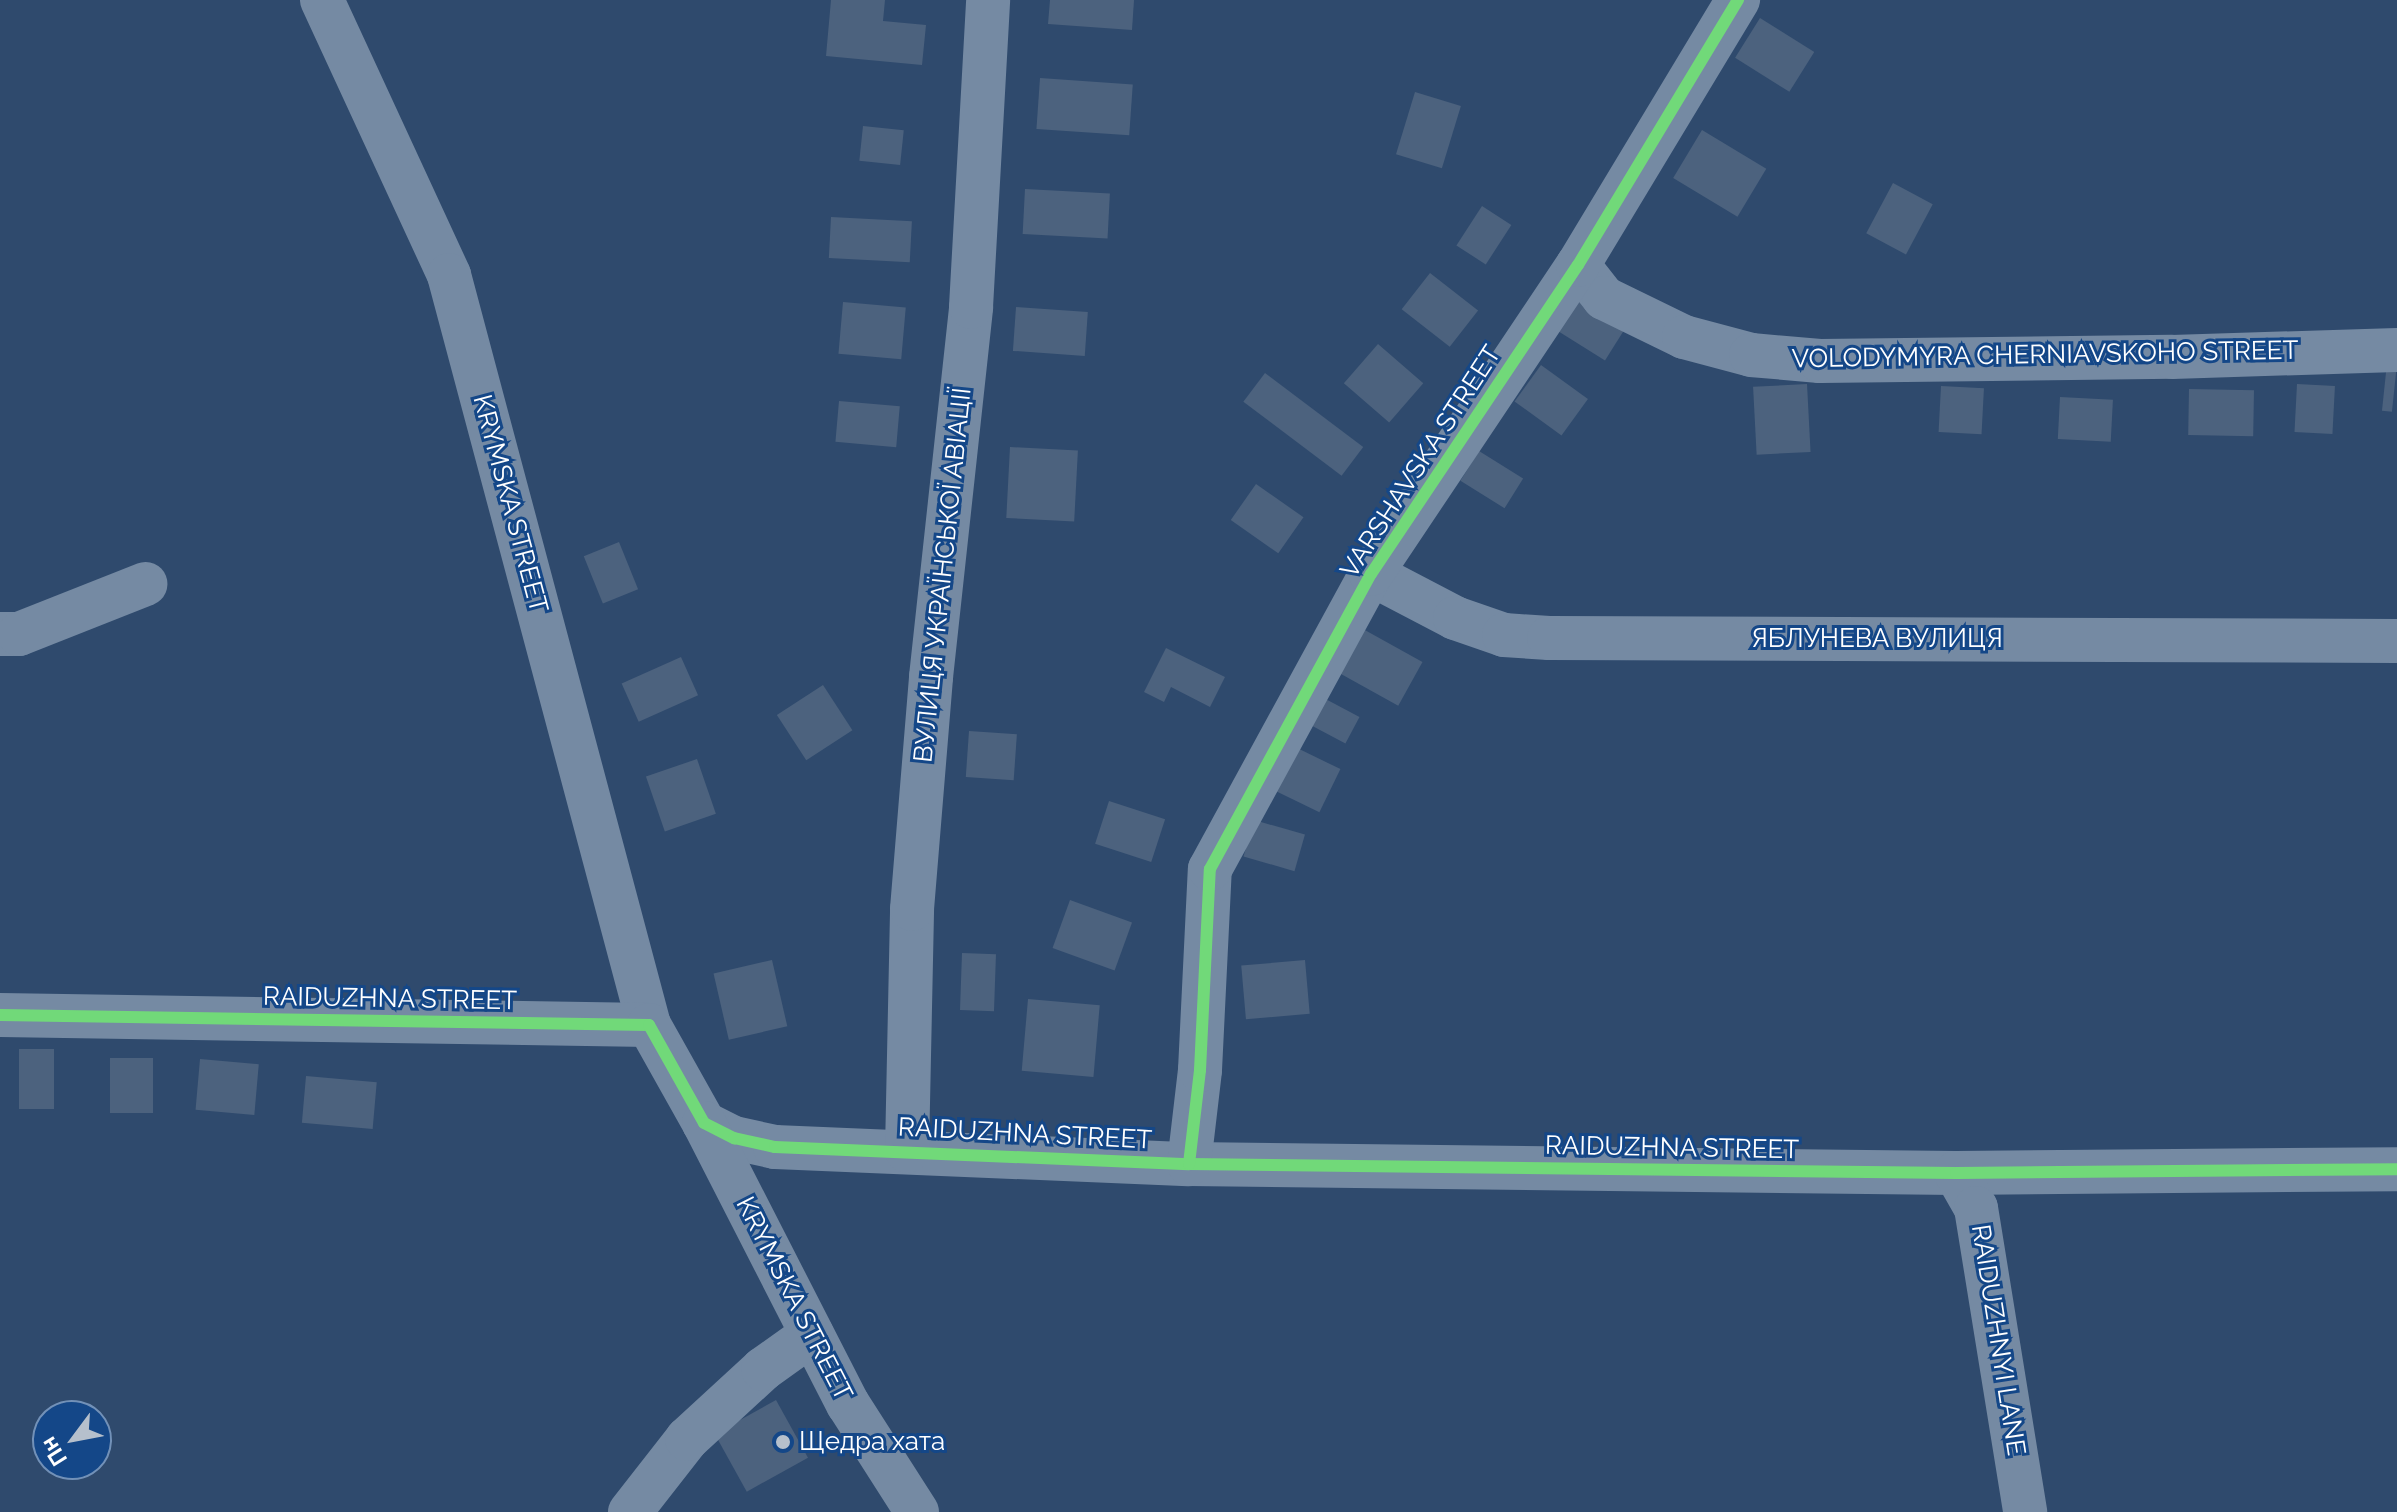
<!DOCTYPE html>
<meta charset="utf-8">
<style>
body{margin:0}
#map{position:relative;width:2397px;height:1512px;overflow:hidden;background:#2f4a6d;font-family:Raleway,sans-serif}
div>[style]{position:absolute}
.building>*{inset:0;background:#4c627e;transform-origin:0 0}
.minor>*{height:44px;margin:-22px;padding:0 22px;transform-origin:22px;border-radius:22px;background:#758aa3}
.cycleway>*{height:12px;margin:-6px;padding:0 6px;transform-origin:6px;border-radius:6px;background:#71d979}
.dots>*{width:22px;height:22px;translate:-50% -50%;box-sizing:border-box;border:4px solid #144788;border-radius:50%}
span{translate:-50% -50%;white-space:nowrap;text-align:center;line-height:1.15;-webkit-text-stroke:6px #144788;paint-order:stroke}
.street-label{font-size:26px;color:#fff}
.poi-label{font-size:26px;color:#fff}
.left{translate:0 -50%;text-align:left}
.north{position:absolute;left:32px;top:1400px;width:80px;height:80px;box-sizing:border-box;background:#144788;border:2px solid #7291b8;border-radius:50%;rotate:238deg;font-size:22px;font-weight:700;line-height:32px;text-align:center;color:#fff}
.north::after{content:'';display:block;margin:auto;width:28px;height:36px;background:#b6c0cc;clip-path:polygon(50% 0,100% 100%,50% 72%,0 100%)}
</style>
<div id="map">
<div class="building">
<div style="clip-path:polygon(831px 0,885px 0,883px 21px,926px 25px,922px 65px,826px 56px)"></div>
<div style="clip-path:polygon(1050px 0,1134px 0,1132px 30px,1048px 24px)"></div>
<div style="left:1760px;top:18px;width:64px;height:47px;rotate:32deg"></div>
<div style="left:1040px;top:78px;width:93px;height:51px;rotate:4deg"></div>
<div style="left:1415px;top:92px;width:48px;height:65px;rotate:17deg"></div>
<div style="left:863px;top:126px;width:41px;height:35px;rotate:6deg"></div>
<div style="left:1702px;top:130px;width:75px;height:56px;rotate:31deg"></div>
<div style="left:1893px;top:183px;width:45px;height:57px;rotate:28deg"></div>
<div style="left:1025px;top:189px;width:85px;height:45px;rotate:3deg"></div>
<div style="left:1482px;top:206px;width:35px;height:47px;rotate:33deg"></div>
<div style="left:831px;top:217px;width:81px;height:41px;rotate:3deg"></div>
<div style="left:1430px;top:273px;width:61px;height:46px;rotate:38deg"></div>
<div style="left:1580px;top:293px;width:57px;height:44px;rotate:32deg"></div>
<div style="left:843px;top:302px;width:63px;height:52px;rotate:5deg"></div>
<div style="left:1016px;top:307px;width:72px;height:44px;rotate:4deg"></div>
<div style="left:1378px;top:344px;width:60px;height:52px;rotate:41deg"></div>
<div style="left:2387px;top:363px;width:10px;height:48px;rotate:6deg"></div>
<div style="left:1541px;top:365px;width:58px;height:45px;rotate:36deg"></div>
<div style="left:1265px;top:373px;width:123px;height:36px;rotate:37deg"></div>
<div style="left:1807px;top:384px;width:68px;height:54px;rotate:87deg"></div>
<div style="left:2297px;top:384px;width:38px;height:48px;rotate:3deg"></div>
<div style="left:1941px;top:386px;width:43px;height:46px;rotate:3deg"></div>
<div style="left:2189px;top:389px;width:65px;height:46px;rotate:1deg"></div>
<div style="left:2060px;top:397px;width:53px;height:42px;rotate:3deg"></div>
<div style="left:839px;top:401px;width:61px;height:41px;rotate:5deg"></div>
<div style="left:1010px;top:447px;width:68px;height:71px;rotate:3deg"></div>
<div style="left:1479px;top:451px;width:52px;height:35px;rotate:32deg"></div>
<div style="left:1256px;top:484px;width:58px;height:44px;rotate:35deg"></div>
<div style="left:619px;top:542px;width:51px;height:38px;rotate:68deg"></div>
<div style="left:1363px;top:629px;width:68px;height:50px;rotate:29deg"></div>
<div style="clip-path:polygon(1166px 648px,1225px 677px,1210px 707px,1171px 687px,1164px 702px,1144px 692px)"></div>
<div style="left:681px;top:657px;width:42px;height:65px;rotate:66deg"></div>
<div style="left:823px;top:685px;width:54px;height:55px;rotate:57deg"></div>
<div style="left:1318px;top:695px;width:47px;height:30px;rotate:28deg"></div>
<div style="left:969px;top:731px;width:48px;height:46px;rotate:4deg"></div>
<div style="left:1291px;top:745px;width:55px;height:48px;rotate:26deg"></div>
<div style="left:697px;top:759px;width:58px;height:54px;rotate:71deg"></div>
<div style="left:1109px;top:801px;width:59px;height:45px;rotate:18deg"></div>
<div style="left:1254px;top:820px;width:53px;height:38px;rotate:16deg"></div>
<div style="left:1070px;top:900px;width:66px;height:51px;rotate:20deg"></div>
<div style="left:962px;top:953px;width:34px;height:57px;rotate:2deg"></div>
<div style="left:772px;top:960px;width:68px;height:60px;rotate:77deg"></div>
<div style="left:1305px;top:960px;width:54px;height:64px;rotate:85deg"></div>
<div style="left:1028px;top:999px;width:72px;height:72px;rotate:5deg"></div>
<div style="left:19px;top:1049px;width:35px;height:60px"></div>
<div style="left:153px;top:1058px;width:55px;height:43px;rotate:90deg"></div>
<div style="left:200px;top:1059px;width:59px;height:51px;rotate:5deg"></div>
<div style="left:306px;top:1076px;width:71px;height:47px;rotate:5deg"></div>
<div style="left:776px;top:1400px;width:66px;height:70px;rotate:61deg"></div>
</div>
<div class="minor">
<div style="left:322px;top:0;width:303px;rotate:65.2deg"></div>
<div style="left:449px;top:275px;width:776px;rotate:75.07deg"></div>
<div style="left:1578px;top:265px;width:42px;rotate:51.8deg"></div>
<div style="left:1604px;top:298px;width:89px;rotate:26deg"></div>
<div style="left:1684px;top:337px;width:69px;rotate:15deg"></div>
<div style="left:1751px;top:355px;width:69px;rotate:5deg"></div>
<div style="left:1820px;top:361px;width:352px;rotate:-0.7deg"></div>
<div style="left:2172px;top:357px;width:225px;rotate:-1.8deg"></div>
<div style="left:1371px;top:574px;width:95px;rotate:27.6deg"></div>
<div style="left:1455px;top:618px;width:52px;rotate:19.1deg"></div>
<div style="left:1504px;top:635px;width:45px;rotate:3.8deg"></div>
<div style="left:1549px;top:638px;width:848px;rotate:0.2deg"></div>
<div style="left:0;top:634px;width:19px"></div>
<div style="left:19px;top:634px;width:136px;rotate:-21.6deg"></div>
<div style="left:0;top:1015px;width:649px;rotate:0.88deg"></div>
<div style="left:649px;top:1025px;width:112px;rotate:60.7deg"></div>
<div style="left:704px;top:1123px;width:34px;rotate:27deg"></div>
<div style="left:734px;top:1138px;width:42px;rotate:12.4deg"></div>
<div style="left:775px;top:1147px;width:414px;rotate:2.4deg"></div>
<div style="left:1189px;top:1164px;width:767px;rotate:0.67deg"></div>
<div style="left:1956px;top:1173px;width:441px;rotate:-0.5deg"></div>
<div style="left:704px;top:1123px;width:316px;rotate:62.9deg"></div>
<div style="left:848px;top:1404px;width:128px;rotate:57.4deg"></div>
<div style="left:907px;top:1151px;width:242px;rotate:-88.8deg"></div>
<div style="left:912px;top:909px;width:233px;rotate:-85.3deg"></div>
<div style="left:931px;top:677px;width:372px;rotate:-83.8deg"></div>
<div style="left:971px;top:307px;width:307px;rotate:-86.8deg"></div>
<div style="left:1189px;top:1164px;width:95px;rotate:-83.3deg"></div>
<div style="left:1200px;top:1070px;width:201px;rotate:-87.2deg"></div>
<div style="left:1210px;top:869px;width:336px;rotate:-61.4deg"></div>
<div style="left:1371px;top:574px;width:372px;rotate:-56.2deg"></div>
<div style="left:1578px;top:265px;width:310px;rotate:-58.9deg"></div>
<div style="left:1956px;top:1173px;width:40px;rotate:60.3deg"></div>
<div style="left:1976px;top:1208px;width:308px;rotate:80.8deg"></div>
<div style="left:630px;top:1512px;width:93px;rotate:-52deg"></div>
<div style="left:687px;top:1439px;width:103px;rotate:-42.6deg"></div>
<div style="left:763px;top:1369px;width:60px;rotate:-35.5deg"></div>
</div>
<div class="cycleway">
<div style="left:0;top:1015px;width:649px;rotate:0.88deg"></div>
<div style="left:649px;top:1025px;width:112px;rotate:60.7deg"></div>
<div style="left:704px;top:1123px;width:34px;rotate:27deg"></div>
<div style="left:734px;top:1138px;width:42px;rotate:12.4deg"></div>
<div style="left:775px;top:1147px;width:414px;rotate:2.4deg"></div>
<div style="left:1189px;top:1164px;width:767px;rotate:0.67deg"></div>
<div style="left:1956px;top:1173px;width:441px;rotate:-0.5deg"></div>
<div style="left:1189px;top:1164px;width:95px;rotate:-83.3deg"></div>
<div style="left:1200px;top:1070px;width:201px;rotate:-87.2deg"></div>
<div style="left:1210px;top:869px;width:336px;rotate:-61.4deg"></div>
<div style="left:1371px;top:574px;width:372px;rotate:-56.2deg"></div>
<div style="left:1578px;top:265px;width:310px;rotate:-58.9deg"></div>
</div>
<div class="dots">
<div style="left:783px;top:1442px;background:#b6c0cc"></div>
</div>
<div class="street-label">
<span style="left:2045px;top:355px;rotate:-1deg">VOLODYMYRA CHERNIAVSKOHO STREET</span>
<span style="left:1421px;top:462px;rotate:-57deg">VARSHAVSKA STREET</span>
<span style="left:510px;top:504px;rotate:75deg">KRYMSKA STREET</span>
<span style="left:943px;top:575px;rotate:-84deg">ВУЛИЦЯ УКРАЇНСЬКОЇ АВІАЦІЇ</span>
<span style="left:1877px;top:639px">ЯБЛУНЕВА ВУЛИЦЯ</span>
<span style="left:390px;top:999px;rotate:1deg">RAIDUZHNA STREET</span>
<span style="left:1025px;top:1134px;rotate:3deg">RAIDUZHNA STREET</span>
<span style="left:1672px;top:1148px;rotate:1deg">RAIDUZHNA STREET</span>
<span style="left:794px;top:1299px;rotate:63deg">KRYMSKA STREET</span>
<span style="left:1998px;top:1340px;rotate:81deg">RAIDUZHNYI LANE</span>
</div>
<div class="poi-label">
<span class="left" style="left:799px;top:1442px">Щедра хата</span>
</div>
<div class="north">Пн</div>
</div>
